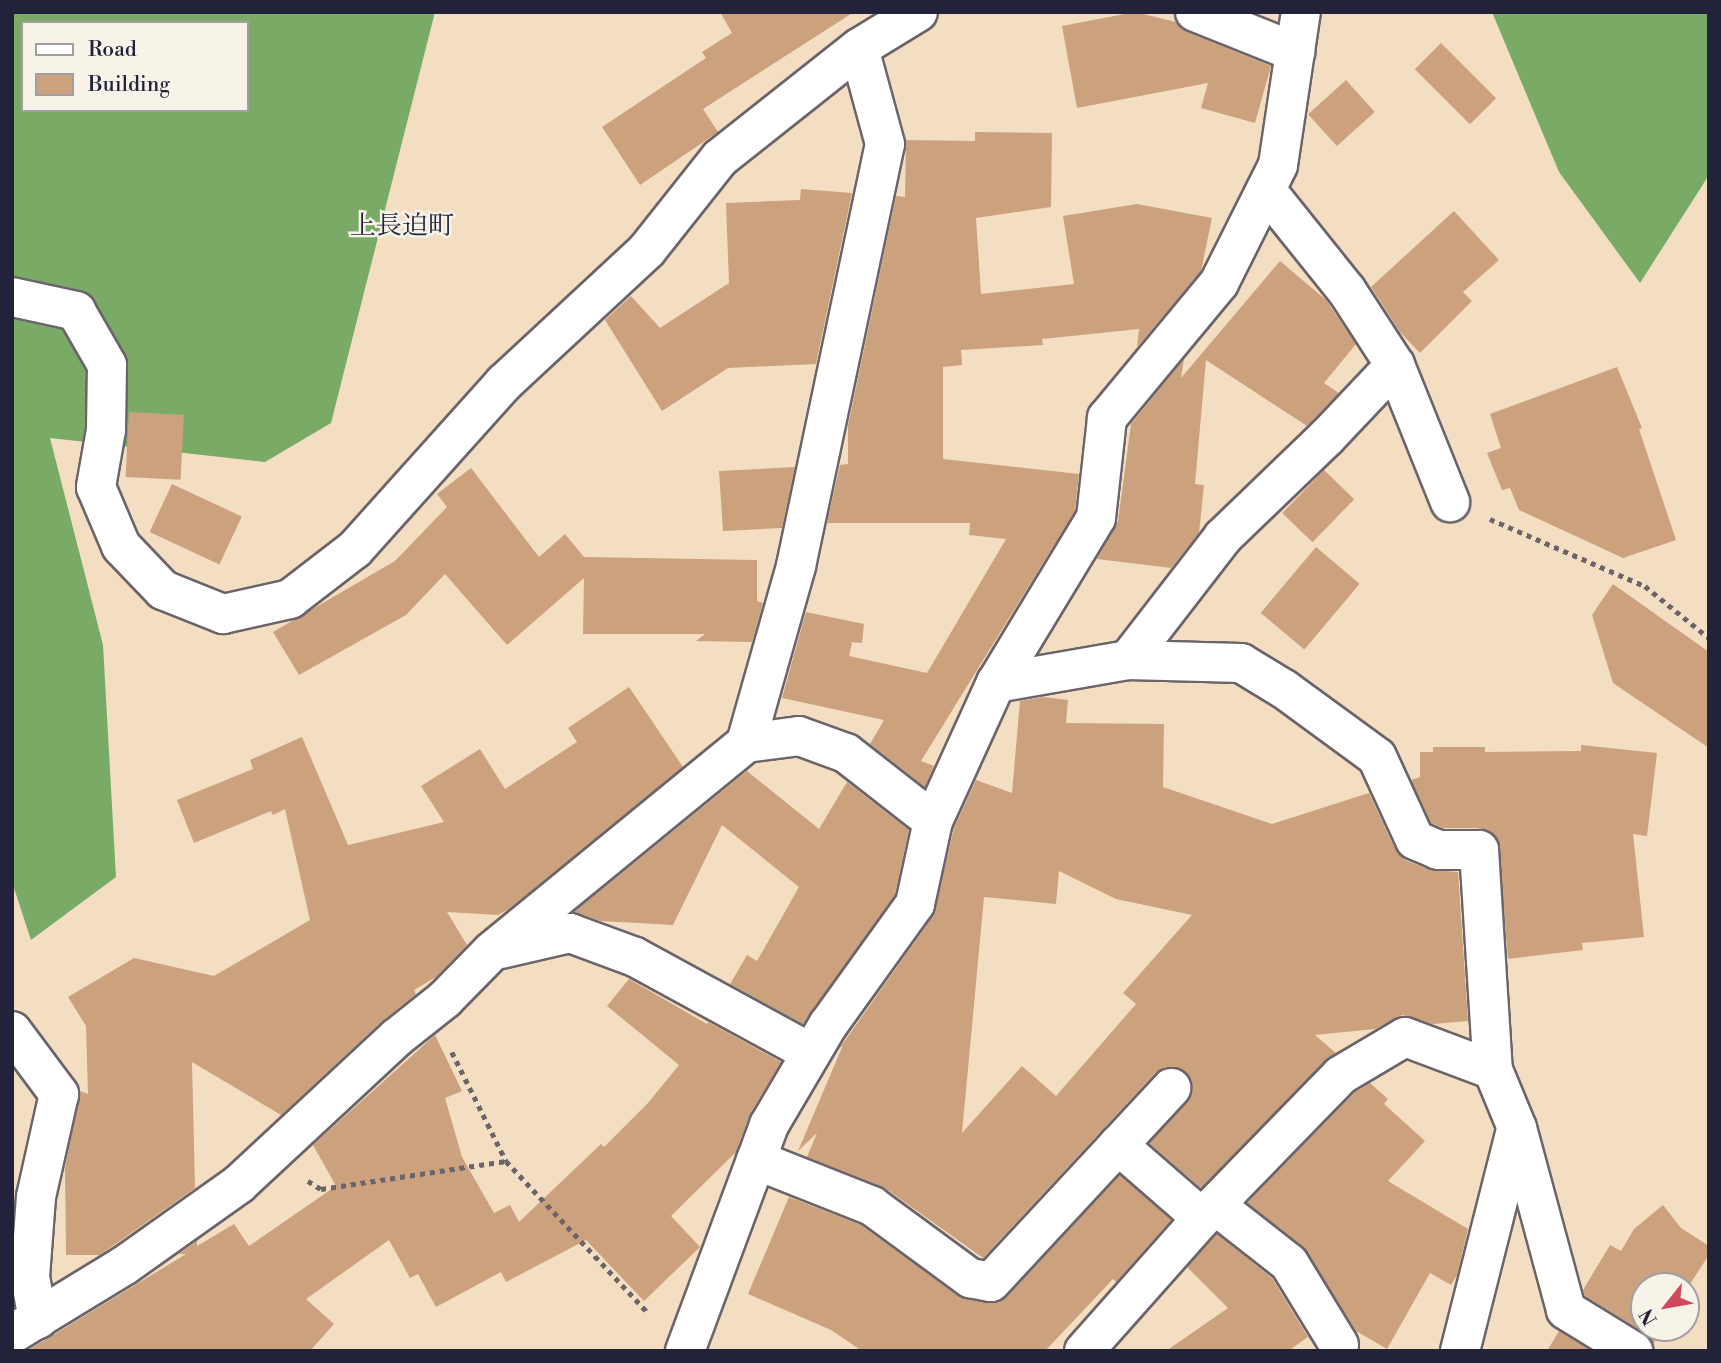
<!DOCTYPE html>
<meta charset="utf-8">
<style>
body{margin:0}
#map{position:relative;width:1721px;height:1363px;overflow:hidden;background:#f3dec2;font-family:"Libre Bodoni","Noto Serif JP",serif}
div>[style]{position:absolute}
.forest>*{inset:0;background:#7aab66}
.building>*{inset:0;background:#cca17e;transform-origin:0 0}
.path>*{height:4.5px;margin-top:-2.25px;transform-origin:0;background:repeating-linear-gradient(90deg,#6b646a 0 5px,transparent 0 10px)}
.roads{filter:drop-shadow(2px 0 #6b646a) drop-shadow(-2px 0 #6b646a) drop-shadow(0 2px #6b646a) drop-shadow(0 -2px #6b646a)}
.minor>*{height:38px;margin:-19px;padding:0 19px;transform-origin:19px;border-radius:19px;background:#fff}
span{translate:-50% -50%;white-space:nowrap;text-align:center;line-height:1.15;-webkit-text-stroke:5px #f7f3e8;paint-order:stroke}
.neighbourhood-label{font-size:26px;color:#22223b}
.frame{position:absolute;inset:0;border:14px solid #22223b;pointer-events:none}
.legend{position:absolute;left:21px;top:21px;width:228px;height:91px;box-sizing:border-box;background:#f7f3e8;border:2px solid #a29fa3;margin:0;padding:9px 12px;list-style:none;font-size:21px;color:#22223b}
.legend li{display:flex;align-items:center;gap:14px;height:35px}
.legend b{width:35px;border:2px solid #a29fa3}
.north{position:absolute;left:1630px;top:1272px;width:70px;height:70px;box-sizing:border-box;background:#f7f3e8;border:2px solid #a29fa3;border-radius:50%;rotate:239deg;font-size:19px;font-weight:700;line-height:28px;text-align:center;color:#22223b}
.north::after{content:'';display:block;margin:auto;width:24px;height:32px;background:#d1495b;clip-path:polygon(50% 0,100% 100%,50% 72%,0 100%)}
</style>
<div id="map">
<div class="forest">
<div style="clip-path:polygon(evenodd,12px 12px,435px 12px,331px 423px,265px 462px,50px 438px,103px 645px,116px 877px,31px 940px,12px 882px,12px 12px,23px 23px,247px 23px,247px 110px,23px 110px,23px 23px)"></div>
<div style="clip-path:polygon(1492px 12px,1709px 12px,1709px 175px,1640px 283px,1559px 172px)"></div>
</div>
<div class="building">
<div style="clip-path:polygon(720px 12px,854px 12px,703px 109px,718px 132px,640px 185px,602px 127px,706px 58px,702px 52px,732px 33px)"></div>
<div style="clip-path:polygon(1135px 12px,1176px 22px,1187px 32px,1271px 66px,1255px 123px,1201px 108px,1208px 83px,1077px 108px,1062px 26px)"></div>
<div style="left:1441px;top:43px;width:78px;height:37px;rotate:45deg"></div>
<div style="left:1346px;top:80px;width:43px;height:51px;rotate:48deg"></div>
<div style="clip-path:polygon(975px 132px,1052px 133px,1051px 207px,976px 218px,981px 294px,1074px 284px,1063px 216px,1137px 204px,1212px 218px,1201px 271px,1137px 347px,1139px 329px,1042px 339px,1043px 345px,961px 350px,962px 365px,943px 367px,943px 459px,1079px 474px,1075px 511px,921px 761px,934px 766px,925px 787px,870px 744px,884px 720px,782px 698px,806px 612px,864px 624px,862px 643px,849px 642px,852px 643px,849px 656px,927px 673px,1006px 539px,969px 535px,970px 523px,827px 523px,840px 465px,848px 464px,848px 426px,896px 196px,905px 197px,906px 140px,975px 141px)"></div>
<div style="clip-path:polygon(801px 189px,852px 193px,816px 364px,728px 368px,662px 411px,605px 320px,631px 296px,660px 328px,729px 283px,726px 203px,800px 200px)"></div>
<div style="clip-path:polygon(1454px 211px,1499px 260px,1463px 292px,1472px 301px,1420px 353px,1400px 332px,1371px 287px)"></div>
<div style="clip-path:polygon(1280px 261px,1326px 300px,1356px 344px,1324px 383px,1339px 393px,1307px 426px,1206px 360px,1195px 484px,1204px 485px,1199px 533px,1171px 568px,1097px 559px,1118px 521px,1131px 424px,1184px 359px,1181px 378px)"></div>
<div style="clip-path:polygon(1617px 367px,1642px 428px,1639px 429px,1676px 540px,1623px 558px,1519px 510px,1510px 488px,1502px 490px,1487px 453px,1501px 448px,1490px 414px)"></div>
<div style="left:129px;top:412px;width:55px;height:65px;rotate:3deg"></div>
<div style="clip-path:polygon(795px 467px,782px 528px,723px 531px,719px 471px)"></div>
<div style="clip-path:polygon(471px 468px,539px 557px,565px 534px,584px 557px,757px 560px,757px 601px,763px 603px,752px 642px,696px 641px,705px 634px,583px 634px,584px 578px,507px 645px,445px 574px,406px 615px,299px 675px,273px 632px,395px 561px,447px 507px,437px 494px)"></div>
<div style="left:1324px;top:470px;width:42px;height:60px;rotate:44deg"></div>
<div style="left:172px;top:484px;width:77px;height:53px;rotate:25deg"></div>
<div style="left:1316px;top:547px;width:57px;height:86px;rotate:40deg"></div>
<div style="clip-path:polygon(1613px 584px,1709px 652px,1709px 748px,1613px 683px,1592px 615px)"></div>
<div style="clip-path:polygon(629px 687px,683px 767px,509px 909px,498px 915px,447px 912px,467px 945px,436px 977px,414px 990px,416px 994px,381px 1022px,281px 1115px,192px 1062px,195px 1188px,100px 1255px,66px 1255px,65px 1168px,80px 1091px,88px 1094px,86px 1026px,68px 997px,134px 958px,214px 976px,310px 920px,285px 809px,273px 815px,271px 811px,194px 843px,177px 800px,253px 769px,250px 760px,302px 737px,348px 845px,444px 822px,421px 786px,480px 749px,505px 789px,577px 742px,568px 728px)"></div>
<div style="clip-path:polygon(evenodd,1044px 697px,1068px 700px,1066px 723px,1164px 724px,1163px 787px,1272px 824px,1369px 793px,1395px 849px,1405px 860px,1430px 870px,1458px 872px,1468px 1021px,1433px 1024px,1402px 1015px,1375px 1029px,1315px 1035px,1336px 1053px,1201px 1188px,1149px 1143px,1187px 1103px,1192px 1092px,1192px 1081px,1185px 1072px,1175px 1067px,1164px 1067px,1155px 1073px,983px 1258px,885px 1188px,807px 1157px,817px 1133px,798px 1151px,843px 1045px,839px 1049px,933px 916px,954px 828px,976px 780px,1012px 793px,1020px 701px,1044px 697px,1059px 871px,1116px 899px,1192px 915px,1123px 993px,1136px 1004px,1056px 1096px,1022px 1066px,962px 1133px,984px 897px,1056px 904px,1059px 871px)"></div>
<div style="clip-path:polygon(1581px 745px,1657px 753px,1647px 836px,1633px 834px,1644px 937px,1582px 943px,1583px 950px,1508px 959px,1498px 839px,1490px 831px,1480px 828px,1443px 828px,1431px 823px,1411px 780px,1420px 777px,1420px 752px,1433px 752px,1433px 747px,1485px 747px,1485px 752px,1581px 751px)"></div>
<div style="clip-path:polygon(747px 771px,819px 829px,847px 782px,909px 830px,895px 895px,803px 1024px,730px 984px,747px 955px,757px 961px,799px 887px,722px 825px,673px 925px,601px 921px,574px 912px)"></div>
<div style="clip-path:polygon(629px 979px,707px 1024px,708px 1022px,781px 1062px,750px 1114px,736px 1152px,671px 1216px,700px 1247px,644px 1301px,586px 1240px,506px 1282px,501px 1272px,436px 1307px,418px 1274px,410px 1278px,389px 1240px,306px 1299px,334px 1324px,310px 1351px,27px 1351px,186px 1254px,179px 1254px,197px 1241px,197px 1246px,234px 1224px,249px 1246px,336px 1186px,313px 1145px,435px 1035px,462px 1091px,445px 1098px,462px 1157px,494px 1213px,510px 1205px,519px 1222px,601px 1144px,604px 1147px,648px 1103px,679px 1065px,607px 1006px)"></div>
<div style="clip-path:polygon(1370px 1083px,1388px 1099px,1384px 1104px,1425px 1141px,1388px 1181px,1468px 1229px,1457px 1275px,1451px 1285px,1430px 1273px,1387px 1349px,1356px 1331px,1303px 1246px,1247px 1203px,1355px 1092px)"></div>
<div style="clip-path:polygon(1120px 1175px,1171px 1220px,1116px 1282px,1113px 1279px,1045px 1351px,862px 1351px,831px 1330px,748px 1294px,789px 1197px,861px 1225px,958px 1296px,997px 1303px,1007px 1297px)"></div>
<div style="clip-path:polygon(1663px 1205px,1681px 1228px,1709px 1246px,1709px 1255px,1686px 1290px,1686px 1286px,1644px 1286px,1644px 1328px,1663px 1328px,1653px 1344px,1644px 1332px,1585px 1296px,1583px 1290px,1610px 1245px,1621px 1251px,1634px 1229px)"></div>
<div style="clip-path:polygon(1217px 1234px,1272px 1278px,1308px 1337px,1288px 1351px,1166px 1351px,1228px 1308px,1187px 1267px)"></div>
<div style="clip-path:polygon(1559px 1331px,1591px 1351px,1547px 1351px)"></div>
</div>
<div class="path">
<div style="left:1490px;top:519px;width:169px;rotate:23.4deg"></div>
<div style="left:1645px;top:586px;width:82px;rotate:39.1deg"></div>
<div style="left:452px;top:1052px;width:122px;rotate:63.6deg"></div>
<div style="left:506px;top:1161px;width:209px;rotate:46.9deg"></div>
<div style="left:308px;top:1181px;width:15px;rotate:32deg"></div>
<div style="left:321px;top:1189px;width:187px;rotate:-8.6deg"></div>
</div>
<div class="roads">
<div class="minor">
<div style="left:1195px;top:12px;width:108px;rotate:21.8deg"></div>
<div style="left:1266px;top:190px;width:129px;rotate:51.3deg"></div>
<div style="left:1347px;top:291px;width:88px;rotate:57deg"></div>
<div style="left:1395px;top:365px;width:148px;rotate:68.1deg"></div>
<div style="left:12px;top:297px;width:66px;rotate:12.3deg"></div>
<div style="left:76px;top:311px;width:62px;rotate:60.1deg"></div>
<div style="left:107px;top:365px;width:65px;rotate:90.9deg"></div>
<div style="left:106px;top:430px;width:58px;rotate:100deg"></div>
<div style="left:96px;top:487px;width:64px;rotate:67deg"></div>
<div style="left:121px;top:546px;width:61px;rotate:46.3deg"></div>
<div style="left:163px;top:590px;width:65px;rotate:21.8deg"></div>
<div style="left:223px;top:614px;width:69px;rotate:-12.6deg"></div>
<div style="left:290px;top:599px;width:82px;rotate:-37.6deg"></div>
<div style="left:355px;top:549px;width:223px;rotate:-48.1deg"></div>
<div style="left:504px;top:383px;width:195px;rotate:-42.9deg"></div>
<div style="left:647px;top:250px;width:117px;rotate:-51.6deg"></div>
<div style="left:720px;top:158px;width:177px;rotate:-38.4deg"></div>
<div style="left:859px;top:48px;width:69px;rotate:-31.4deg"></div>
<div style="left:1128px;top:660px;width:155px;rotate:-52.3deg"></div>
<div style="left:1223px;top:537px;width:144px;rotate:-43.9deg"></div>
<div style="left:1327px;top:437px;width:99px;rotate:-46.6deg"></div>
<div style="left:996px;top:683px;width:134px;rotate:-9.9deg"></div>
<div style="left:1128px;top:660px;width:113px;rotate:1.5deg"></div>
<div style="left:1241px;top:663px;width:50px;rotate:31.2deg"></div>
<div style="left:1284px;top:689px;width:115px;rotate:36.2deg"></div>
<div style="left:1377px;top:757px;width:91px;rotate:65.4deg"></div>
<div style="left:1415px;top:840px;width:25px;rotate:23deg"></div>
<div style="left:1438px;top:850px;width:41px"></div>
<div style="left:1479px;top:850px;width:220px;rotate:86.4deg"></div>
<div style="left:746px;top:743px;width:184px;rotate:-74.2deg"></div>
<div style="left:796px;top:566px;width:431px;rotate:-78.1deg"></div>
<div style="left:885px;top:144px;width:99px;rotate:-105.2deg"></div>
<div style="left:501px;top:949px;width:71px;rotate:-13.1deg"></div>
<div style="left:570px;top:933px;width:69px;rotate:20.3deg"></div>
<div style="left:635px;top:957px;width:200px;rotate:28.6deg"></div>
<div style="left:12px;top:1031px;width:79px;rotate:53.3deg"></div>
<div style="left:59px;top:1094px;width:106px;rotate:102.6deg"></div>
<div style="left:36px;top:1197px;width:80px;rotate:94.3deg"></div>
<div style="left:30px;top:1277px;width:43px;rotate:79.2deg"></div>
<div style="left:1118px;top:1145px;width:111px;rotate:41deg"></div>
<div style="left:756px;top:1160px;width:125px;rotate:21.6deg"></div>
<div style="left:872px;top:1206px;width:122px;rotate:36.3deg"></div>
<div style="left:970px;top:1278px;width:21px;rotate:11deg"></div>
<div style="left:991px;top:1282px;width:265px;rotate:-47.1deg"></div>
<div style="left:1215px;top:1205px;width:94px;rotate:38.1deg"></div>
<div style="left:1289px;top:1263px;width:96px;rotate:58.6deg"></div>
<div style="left:12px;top:1334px;width:132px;rotate:-31.4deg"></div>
<div style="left:125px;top:1265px;width:140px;rotate:-35.4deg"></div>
<div style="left:239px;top:1184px;width:214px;rotate:-42.9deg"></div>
<div style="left:396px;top:1038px;width:63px;rotate:-38.5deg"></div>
<div style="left:445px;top:999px;width:67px;rotate:-45.6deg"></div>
<div style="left:492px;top:951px;width:328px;rotate:-39.3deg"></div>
<div style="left:746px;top:743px;width:53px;rotate:-7.5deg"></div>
<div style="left:799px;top:736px;width:50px;rotate:19.9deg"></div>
<div style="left:846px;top:753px;width:110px;rotate:38deg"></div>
<div style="left:685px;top:1351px;width:241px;rotate:-69.6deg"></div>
<div style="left:769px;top:1125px;width:116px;rotate:-59.5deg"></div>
<div style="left:828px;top:1025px;width:149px;rotate:-54.3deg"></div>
<div style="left:915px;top:904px;width:85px;rotate:-77.8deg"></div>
<div style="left:933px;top:821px;width:152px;rotate:-65.5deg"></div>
<div style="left:996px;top:683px;width:193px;rotate:-58.8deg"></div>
<div style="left:1096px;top:518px;width:101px;rotate:-83.7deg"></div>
<div style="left:1107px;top:418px;width:175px;rotate:-50.3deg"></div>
<div style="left:1219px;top:283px;width:132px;rotate:-63.4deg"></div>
<div style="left:1278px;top:165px;width:155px;rotate:-81.5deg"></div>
<div style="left:1084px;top:1351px;width:178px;rotate:-48.4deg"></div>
<div style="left:1202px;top:1218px;width:199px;rotate:-45.8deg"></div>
<div style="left:1341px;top:1075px;width:74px;rotate:-30.7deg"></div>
<div style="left:1405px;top:1037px;width:94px;rotate:20.6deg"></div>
<div style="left:1493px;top:1070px;width:63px;rotate:67.5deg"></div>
<div style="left:1517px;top:1128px;width:188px;rotate:74.9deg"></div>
<div style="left:1566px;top:1310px;width:79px;rotate:31.5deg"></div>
<div style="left:1460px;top:1351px;width:228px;rotate:-75.8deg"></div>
</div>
</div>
<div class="neighbourhood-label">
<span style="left:402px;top:227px">上長迫町</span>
</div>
<div class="frame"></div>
<ul class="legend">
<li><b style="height:9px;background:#fff"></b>Road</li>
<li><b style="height:19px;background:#cca17e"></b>Building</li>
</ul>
<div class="north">N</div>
</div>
